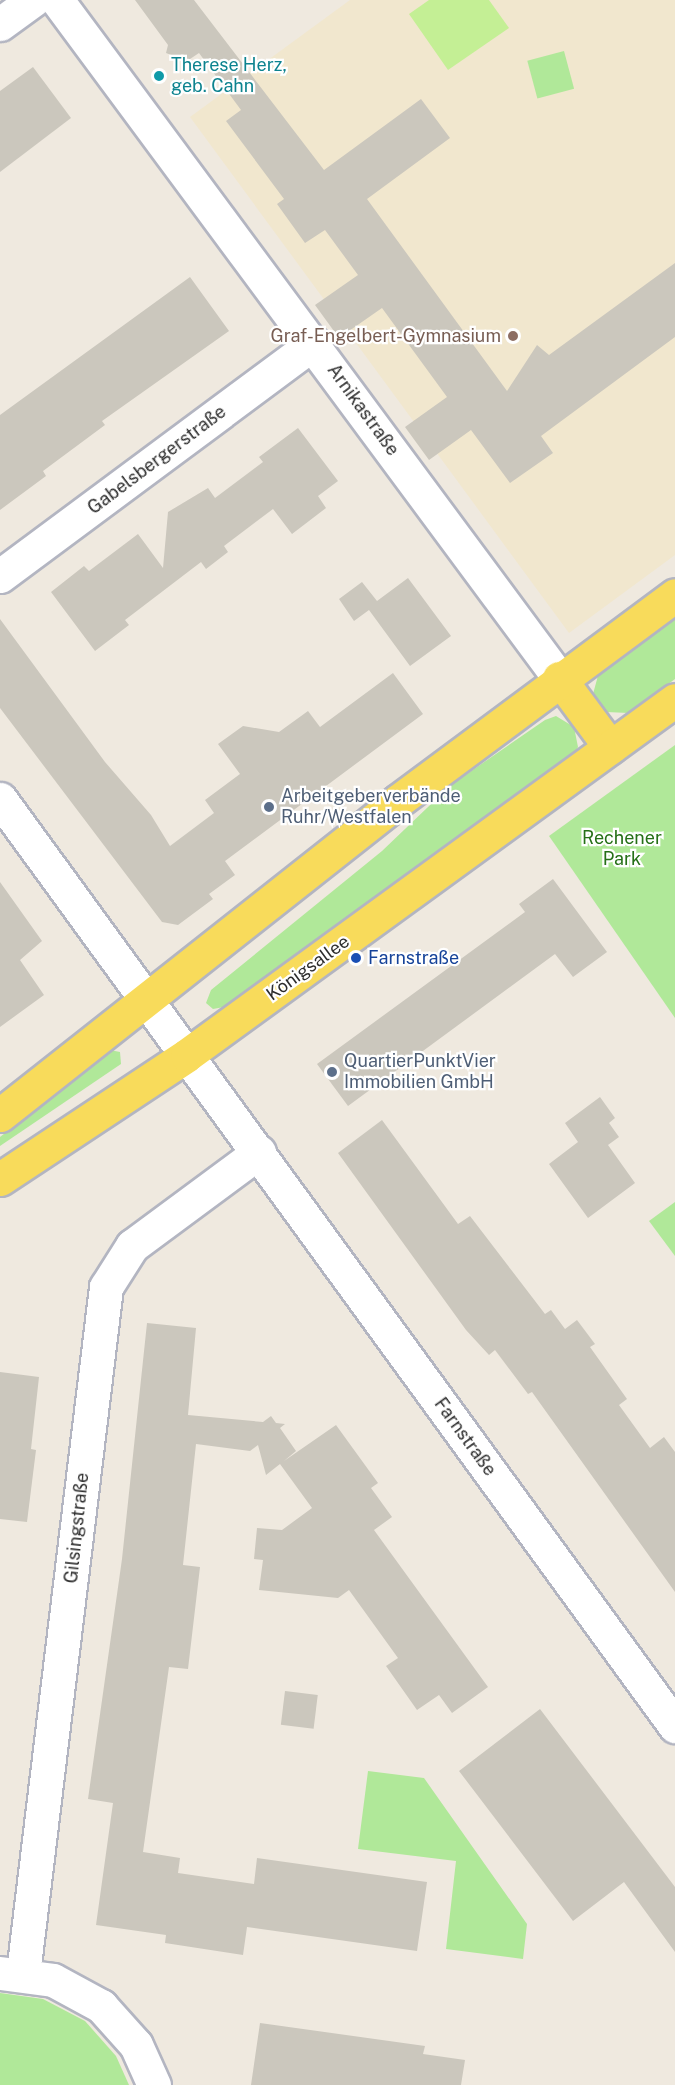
<!DOCTYPE html>
<meta charset="utf-8">
<style>
body{margin:0}
#map{position:relative;width:675px;height:2085px;overflow:hidden;background:#efe9df;font-family:"Public Sans",sans-serif}
div>[style]{position:absolute}
.education>*{inset:0;background:#f1e7ce}
.green>*{inset:0;background:#b0e899;transform-origin:0 0}
.pitch>*{inset:0;background:#c4ef95}
.building>*{inset:0;background:#cbc7bd;transform-origin:0 0}
.roads{filter:drop-shadow(2px 0 #b3b5c1) drop-shadow(-2px 0 #b3b5c1) drop-shadow(0 2px #b3b5c1) drop-shadow(0 -2px #b3b5c1)}
.minor>*{height:33px;margin:-16.5px;padding:0 16.5px;transform-origin:16.5px;border-radius:16.5px;background:#fff}
.major>*{height:33px;margin:-16.5px;padding:0 16.5px;transform-origin:16.5px;border-radius:16.5px;background:#f8db5b}
.dots>*{width:16px;height:16px;translate:-50% -50%;box-sizing:border-box;border:3px solid #fff;border-radius:50%}
span{translate:-50% -50%;white-space:nowrap;text-align:center;line-height:1.15;-webkit-text-stroke:4.5px #fff;paint-order:stroke}
.culture-label{font-size:18px;color:#0d838f}
.left{translate:0 -50%;text-align:left}
.education-label{font-size:18px;color:#785e54}
.right{translate:-100% -50%;text-align:right}
.street-label{font-size:18px;color:#2d2d2d}
.service-label{font-size:18px;color:#4e5e75}
.park-label{font-size:18px;color:#257017}
.transit-label{font-size:18px;color:#164399}
</style>
<div id="map">
<div class="education">
<div style="clip-path:polygon(350px 0,675px 0,675px 555px,569px 633px,190px 117px)"></div>
</div>
<div class="green">
<div style="left:564px;top:51px;width:39px;height:38px;rotate:75deg"></div>
<div style="clip-path:polygon(675px 618px,675px 679px,629px 713px,606px 712px,593px 694px,599px 672px)"></div>
<div style="clip-path:polygon(556px 716px,574px 727px,578px 747px,574px 755px,224px 1007px,213px 1009px,206px 1003px,211px 990px,382px 851px,451px 785px,545px 720px)"></div>
<div style="clip-path:polygon(675px 745px,675px 1018px,549px 836px)"></div>
<div style="clip-path:polygon(110px 1050px,120px 1052px,121px 1064px,0 1146px,0 1137px)"></div>
<div style="clip-path:polygon(675px 1202px,675px 1256px,649px 1221px)"></div>
<div style="clip-path:polygon(368px 1771px,424px 1778px,527px 1924px,523px 1959px,446px 1949px,456px 1861px,358px 1849px)"></div>
<div style="clip-path:polygon(0 1993px,43px 1999px,85px 2021px,116px 2056px,129px 2085px,0 2085px)"></div>
</div>
<div class="pitch">
<div style="clip-path:polygon(429px 0,489px 0,509px 28px,448px 70px,409px 14px)"></div>
</div>
<div class="building">
<div style="clip-path:polygon(135px 0,194px 0,324px 170px,421px 99px,450px 138px,367px 199px,507px 391px,537px 345px,549px 355px,675px 263px,675px 337px,541px 436px,553px 453px,510px 483px,471px 430px,429px 460px,405px 427px,447px 397px,382px 308px,339px 338px,315px 305px,358px 275px,325px 230px,305px 243px,277px 204px,284px 199px,226px 121px,241px 110px,199px 53px,187px 61px,166px 53px,168px 45px)"></div>
<div style="clip-path:polygon(33px 67px,71px 118px,0 172px,0 91px)"></div>
<div style="clip-path:polygon(190px 277px,229px 331px,102px 421px,105px 425px,43px 471px,46px 476px,0 510px,0 415px)"></div>
<div style="clip-path:polygon(298px 428px,338px 481px,318px 496px,326px 508px,292px 534px,273px 509px,224px 546px,228px 552px,206px 569px,201px 562px,125px 620px,129px 625px,95px 651px,51px 592px,84px 566px,89px 571px,138px 534px,163px 568px,168px 512px,208px 488px,215px 498px,263px 462px,259px 457px)"></div>
<div style="clip-path:polygon(408px 578px,451px 636px,410px 666px,369px 610px,354px 621px,339px 599px,362px 582px,377px 601px)"></div>
<div style="clip-path:polygon(0 619px,105px 762px,151px 815px,170px 846px,214px 813px,205px 800px,240px 774px,218px 744px,243px 726px,279px 732px,308px 711px,320px 727px,393px 673px,423px 714px,225px 861px,235px 875px,209px 894px,213px 899px,178px 925px,162px 922px,0 708px)"></div>
<div style="clip-path:polygon(553px 879px,607px 952px,573px 977px,555px 954px,348px 1106px,317px 1064px,525px 912px,519px 904px)"></div>
<div style="clip-path:polygon(0 882px,42px 941px,20px 960px,44px 995px,0 1027px)"></div>
<div style="clip-path:polygon(600px 1097px,615px 1118px,609px 1123px,619px 1137px,608px 1145px,635px 1183px,588px 1218px,549px 1164px,578px 1142px,565px 1123px)"></div>
<div style="clip-path:polygon(382px 1120px,458px 1224px,470px 1216px,545px 1314px,551px 1310px,565px 1329px,577px 1320px,595px 1344px,590px 1347px,627px 1399px,619px 1405px,650px 1448px,664px 1437px,675px 1452px,675px 1592px,532px 1392px,528px 1394px,495px 1350px,489px 1355px,466px 1330px,338px 1153px)"></div>
<div style="clip-path:polygon(147px 1323px,196px 1328px,188px 1415px,263px 1422px,271px 1416px,276px 1423px,285px 1424px,280px 1428px,296px 1451px,284px 1461px,336px 1425px,378px 1483px,371px 1488px,392px 1517px,374px 1530px,488px 1687px,452px 1713px,439px 1695px,417px 1710px,386px 1666px,398px 1658px,349px 1590px,338px 1598px,259px 1590px,263px 1560px,254px 1559px,257px 1528px,282px 1530px,312px 1508px,280px 1464px,266px 1475px,258px 1445px,250px 1451px,196px 1444px,183px 1565px,200px 1567px,188px 1669px,169px 1667px,143px 1852px,180px 1858px,178px 1873px,254px 1884px,257px 1858px,427px 1882px,417px 1951px,247px 1927px,243px 1955px,165px 1943px,166px 1935px,96px 1925px,113px 1803px,88px 1799px,122px 1559px)"></div>
<div style="clip-path:polygon(0 1372px,39px 1377px,31px 1449px,36px 1450px,27px 1522px,0 1519px)"></div>
<div style="left:285px;top:1691px;width:33px;height:34px;rotate:7deg"></div>
<div style="clip-path:polygon(540px 1709px,675px 1887px,675px 1952px,624px 1882px,573px 1921px,459px 1771px)"></div>
<div style="clip-path:polygon(260px 2023px,425px 2046px,423px 2054px,465px 2060px,461px 2085px,251px 2085px)"></div>
</div>
<div class="roads">
<div class="minor">
<div style="left:57px;top:0;width:844px;rotate:53.48deg"></div>
<div style="left:0;top:24px;width:41px;rotate:-36deg"></div>
<div style="left:0;top:576px;width:391px;rotate:-36.6deg"></div>
<div style="left:0;top:799px;width:1147px;rotate:53.94deg"></div>
<div style="left:0;top:1973px;width:53px;rotate:7.5deg"></div>
<div style="left:53px;top:1980px;width:55px;rotate:28.4deg"></div>
<div style="left:101px;top:2006px;width:52px;rotate:48.1deg"></div>
<div style="left:136px;top:2045px;width:44px;rotate:65.8deg"></div>
<div style="left:23px;top:1973px;width:691px;rotate:-83.1deg"></div>
<div style="left:106px;top:1287px;width:49px;rotate:-57.6deg"></div>
<div style="left:132px;top:1246px;width:158px;rotate:-36.5deg"></div>
</div>
<div class="major">
<div style="left:559px;top:678px;width:86px;rotate:53.5deg"></div>
<div style="left:0;top:1115px;width:507px;rotate:-38.27deg"></div>
<div style="left:398px;top:801px;width:345px;rotate:-36.6deg"></div>
<div style="left:0;top:1179px;width:224px;rotate:-33.5deg"></div>
<div style="left:187px;top:1055px;width:603px;rotate:-36.03deg"></div>
</div>
</div>
<div class="dots">
<div style="left:159px;top:76px;background:#0f9aa8"></div>
<div style="left:513px;top:336px;background:#8d6e63"></div>
<div style="left:269px;top:807px;background:#5c6f8a"></div>
<div style="left:356px;top:958px;background:#1a4fb4"></div>
<div style="left:332px;top:1072px;background:#5c6f8a"></div>
</div>
<div class="culture-label">
<span class="left" style="left:171px;top:76px">Therese Herz,<br>geb. Cahn</span>
</div>
<div class="education-label">
<span class="right" style="left:501px;top:336px">Graf-Engelbert-Gymnasium</span>
</div>
<div class="street-label">
<span style="left:363px;top:410px;rotate:54deg">Arnikastraße</span>
<span style="left:157px;top:460px;rotate:-37deg">Gabelsbergerstraße</span>
<span style="left:308px;top:968px;rotate:-36deg">Königsallee</span>
<span style="left:465px;top:1437px;rotate:54deg">Farnstraße</span>
<span style="left:77px;top:1528px;rotate:-84deg">Gilsingstraße</span>
</div>
<div class="service-label">
<span class="left" style="left:281px;top:807px">Arbeitgeberverbände<br>Ruhr/Westfalen</span>
<span class="left" style="left:344px;top:1072px">QuartierPunktVier<br>Immobilien GmbH</span>
</div>
<div class="park-label">
<span style="left:622px;top:849px">Rechener<br>Park</span>
</div>
<div class="transit-label">
<span class="left" style="left:368px;top:958px">Farnstraße</span>
</div>
</div>
